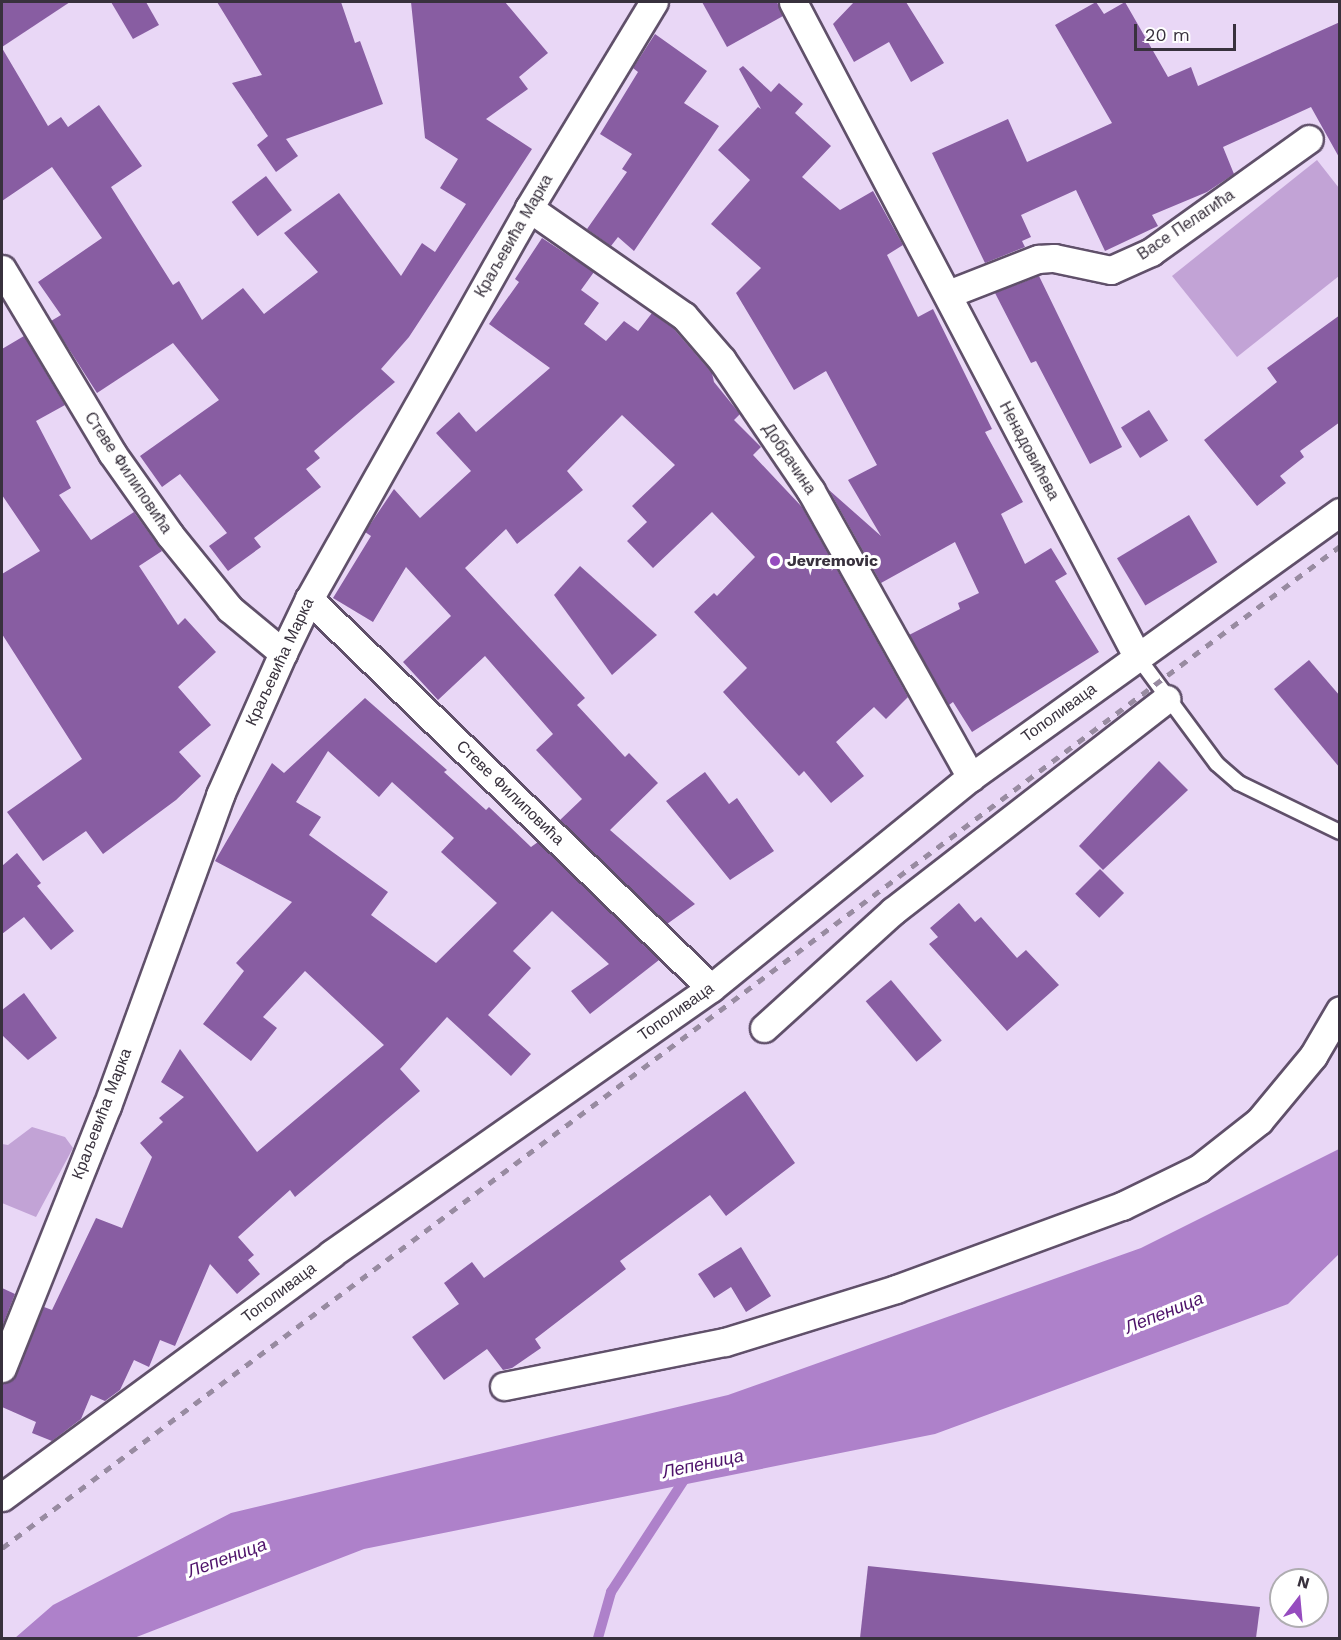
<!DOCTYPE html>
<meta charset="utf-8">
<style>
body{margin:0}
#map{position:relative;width:1341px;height:1640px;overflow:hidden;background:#e9d7f6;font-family:"Work Sans",sans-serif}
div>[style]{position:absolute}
.green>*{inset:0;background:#c2a3d6}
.water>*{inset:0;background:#ae81ca}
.stream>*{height:10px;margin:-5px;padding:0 5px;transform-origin:5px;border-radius:5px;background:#ae81ca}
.building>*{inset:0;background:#885da2;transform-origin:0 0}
.roads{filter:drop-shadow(2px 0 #60506a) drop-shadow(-2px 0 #60506a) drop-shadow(0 2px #60506a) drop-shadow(0 -2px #60506a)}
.service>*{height:14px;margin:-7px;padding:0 7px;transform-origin:7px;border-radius:7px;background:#fff}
.minor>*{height:27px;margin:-13.5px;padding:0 13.5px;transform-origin:13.5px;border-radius:13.5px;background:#fff}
.rail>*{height:4.5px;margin-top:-2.25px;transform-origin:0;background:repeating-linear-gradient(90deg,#988ba1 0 8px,transparent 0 16px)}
.dots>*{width:16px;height:16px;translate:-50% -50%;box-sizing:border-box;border:3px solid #fff;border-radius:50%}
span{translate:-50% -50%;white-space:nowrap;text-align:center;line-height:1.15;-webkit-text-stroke:6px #fff;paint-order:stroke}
.street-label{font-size:16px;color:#38313d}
.poi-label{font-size:16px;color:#38313d;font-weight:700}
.left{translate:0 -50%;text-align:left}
.water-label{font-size:18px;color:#4e126a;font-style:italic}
.frame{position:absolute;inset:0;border:3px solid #38313d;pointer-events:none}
.north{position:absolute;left:1269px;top:1568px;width:60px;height:60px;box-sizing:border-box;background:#fff;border:2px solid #afadb1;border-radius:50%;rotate:16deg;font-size:16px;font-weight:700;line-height:24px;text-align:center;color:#38313d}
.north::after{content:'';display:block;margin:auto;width:21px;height:27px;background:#964cbf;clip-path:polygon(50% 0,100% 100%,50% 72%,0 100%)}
.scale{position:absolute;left:1134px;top:24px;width:102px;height:27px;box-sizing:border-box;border:3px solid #38313d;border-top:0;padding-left:8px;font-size:18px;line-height:21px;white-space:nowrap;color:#38313d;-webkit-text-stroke:4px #fff;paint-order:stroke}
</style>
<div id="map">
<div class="green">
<div style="clip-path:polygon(1317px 160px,1339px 188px,1339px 276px,1237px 357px,1172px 276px)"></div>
<div style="clip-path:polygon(32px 1127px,65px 1137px,73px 1148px,36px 1217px,2px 1203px,2px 1144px,8px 1145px)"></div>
</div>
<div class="water">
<div style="clip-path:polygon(1339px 1149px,1339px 1254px,1288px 1304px,935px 1434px,364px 1549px,134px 1638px,15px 1638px,53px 1605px,231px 1513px,728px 1395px,1141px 1248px)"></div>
</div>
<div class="stream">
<div style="left:598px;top:1638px;width:48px;rotate:-74.2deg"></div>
<div style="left:611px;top:1592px;width:141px;rotate:-56.9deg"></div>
</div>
<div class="building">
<div style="clip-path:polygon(2px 2px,70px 2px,2px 47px)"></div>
<div style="clip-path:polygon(111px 2px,146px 2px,159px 25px,133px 39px)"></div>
<div style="clip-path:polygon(217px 2px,341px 2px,355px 43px,360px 41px,383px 104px,286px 139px,298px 156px,276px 172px,257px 145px,268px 136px,232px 83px,262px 75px)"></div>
<div style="clip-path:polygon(411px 2px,505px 2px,548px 53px,519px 77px,528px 89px,486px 119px,532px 149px,409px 337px,381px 369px,395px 382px,314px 451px,320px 458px,306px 469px,321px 487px,254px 538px,261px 547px,228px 571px,209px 546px,227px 533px,180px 474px,162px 487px,140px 456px,219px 400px,173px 343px,97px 393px,51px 321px,61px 315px,38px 282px,102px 238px,52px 167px,2px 201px,2px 48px,48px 126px,61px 117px,68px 127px,99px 105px,142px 166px,111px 187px,173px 285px,179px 281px,202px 320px,243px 288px,264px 314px,318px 272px,284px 233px,339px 193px,401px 276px,422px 243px,435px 252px,466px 204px,440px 188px,458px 159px,425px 138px)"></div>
<div style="clip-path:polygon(702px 2px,777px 2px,783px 16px,727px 47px)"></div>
<div style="clip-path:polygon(854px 2px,906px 2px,944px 63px,911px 82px,889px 42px,854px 62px,833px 24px)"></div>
<div style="clip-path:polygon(1096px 2px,1104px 14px,1125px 2px,1168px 77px,1191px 67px,1198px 86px,1340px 22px,1340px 159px,1311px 107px,1223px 147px,1234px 174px,1207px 192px,1152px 215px,1158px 226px,1105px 251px,1076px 190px,1021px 215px,1031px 237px,1022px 241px,1025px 247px,985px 263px,932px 153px,1008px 119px,1027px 162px,1112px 123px,1055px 25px)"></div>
<div style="clip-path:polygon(655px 34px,707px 71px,684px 103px,719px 126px,634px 251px,618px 237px,611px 246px,587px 229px,627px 172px,622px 169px,632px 154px,600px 134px,638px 72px,633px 68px)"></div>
<div style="clip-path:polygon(743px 66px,771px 92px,779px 83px,803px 104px,795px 113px,831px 146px,802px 177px,840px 210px,873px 191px,903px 245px,887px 255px,918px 317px,933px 309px,992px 429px,985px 432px,1023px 502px,1001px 514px,1025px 564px,1051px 548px,1067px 574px,1055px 581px,1099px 652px,972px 732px,953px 702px,949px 705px,909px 635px,960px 609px,958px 603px,979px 593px,955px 542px,881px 583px,829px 490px,881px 536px,848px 480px,877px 465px,826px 371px,794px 390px,736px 293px,761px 268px,711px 224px,750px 180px,718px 150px,758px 107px,761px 109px,739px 69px)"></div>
<div style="left:266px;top:176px;width:43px;height:43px;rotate:53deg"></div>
<div style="clip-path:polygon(542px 238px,594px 272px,581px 290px,599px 303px,584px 324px,606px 341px,624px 321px,638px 331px,652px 313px,673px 328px,712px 373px,714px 382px,740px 414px,734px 420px,761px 447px,753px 455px,802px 507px,908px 697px,886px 719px,874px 707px,836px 742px,864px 776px,831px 803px,804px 771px,799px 776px,723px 692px,747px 668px,694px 612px,714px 593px,717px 596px,755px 557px,712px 512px,653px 568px,627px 541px,647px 522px,632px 506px,675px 465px,622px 415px,567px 471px,583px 490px,517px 544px,506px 529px,465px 568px,585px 698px,577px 705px,625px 757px,629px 753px,658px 783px,610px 830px,695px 904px,667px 924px,560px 820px,582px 799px,536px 750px,553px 734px,485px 656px,438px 700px,403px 662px,451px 616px,406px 567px,373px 622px,333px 598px,371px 536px,365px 532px,394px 489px,420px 518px,471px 471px,436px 433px,459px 412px,476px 432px,550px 368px,489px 324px,519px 282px,515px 279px)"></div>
<div style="clip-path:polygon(1039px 276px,1122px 447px,1090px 464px,1036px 361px,1031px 363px,995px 293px)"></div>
<div style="clip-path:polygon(1340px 315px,1340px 422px,1300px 451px,1304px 457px,1280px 476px,1286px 483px,1257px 506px,1204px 440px,1277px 382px,1267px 368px)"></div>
<div style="clip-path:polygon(24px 336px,65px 405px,36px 421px,71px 488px,59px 495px,91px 540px,134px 512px,162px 551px,139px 566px,178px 625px,185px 618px,216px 652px,178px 687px,211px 725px,179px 752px,201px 776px,176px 800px,103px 854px,86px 831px,43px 861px,7px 812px,82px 759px,2px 634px,2px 574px,40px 551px,2px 495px,2px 349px)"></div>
<div style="left:1149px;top:410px;width:36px;height:33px;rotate:58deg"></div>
<div style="left:1189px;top:515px;width:55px;height:84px;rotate:59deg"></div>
<div style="clip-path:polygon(580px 566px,657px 635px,612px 675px,554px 595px)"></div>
<div style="clip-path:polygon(1309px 660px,1340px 696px,1340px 768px,1274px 689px)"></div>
<div style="clip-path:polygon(evenodd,365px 698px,447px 770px,444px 772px,486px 810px,489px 807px,531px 847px,538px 842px,659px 960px,590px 1014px,571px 991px,609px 964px,552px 911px,513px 951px,531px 968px,488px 1015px,531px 1054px,511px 1076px,447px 1017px,400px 1069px,420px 1091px,295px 1197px,290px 1190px,238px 1237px,254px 1255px,248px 1260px,260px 1274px,237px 1294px,210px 1264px,175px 1346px,160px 1340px,149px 1367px,134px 1360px,120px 1390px,105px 1401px,91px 1395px,81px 1419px,52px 1441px,32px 1433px,36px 1422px,2px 1407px,2px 1383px,16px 1374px,44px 1307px,52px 1310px,96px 1218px,122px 1228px,152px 1157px,140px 1143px,163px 1122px,159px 1118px,184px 1097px,161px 1082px,180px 1049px,257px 1152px,384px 1045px,305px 971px,263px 1017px,277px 1028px,251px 1061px,203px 1024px,244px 971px,236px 963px,292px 902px,215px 861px,272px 763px,284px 773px,365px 698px,328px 751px,379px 797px,392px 782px,454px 838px,441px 852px,497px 903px,436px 963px,371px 915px,388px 892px,309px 835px,321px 817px,296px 802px,328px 751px)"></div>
<div style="clip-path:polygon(1159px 761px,1188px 790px,1103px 870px,1079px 846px)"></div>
<div style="clip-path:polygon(705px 772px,729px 804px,737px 798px,774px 851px,730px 880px,666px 801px)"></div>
<div style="clip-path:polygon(17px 853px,41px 883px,37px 886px,74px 931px,51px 950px,24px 917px,2px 934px,2px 866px)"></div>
<div style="left:1100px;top:869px;width:34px;height:35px;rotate:45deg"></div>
<div style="clip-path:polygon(959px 903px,975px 922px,981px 917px,1017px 958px,1026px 950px,1059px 985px,1007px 1031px,929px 944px,938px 937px,930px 928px)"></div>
<div style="left:891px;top:980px;width:79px;height:33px;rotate:50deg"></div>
<div style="clip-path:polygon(24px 993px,57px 1038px,28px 1060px,2px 1035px,2px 1010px)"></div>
<div style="clip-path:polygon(745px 1091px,795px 1163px,726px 1216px,710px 1195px,620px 1261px,626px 1269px,535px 1339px,541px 1348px,512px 1368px,503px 1370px,487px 1349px,444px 1380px,412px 1337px,459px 1304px,444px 1283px,472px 1262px,484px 1278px)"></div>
<div style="clip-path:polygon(741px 1247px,771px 1296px,746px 1312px,731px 1287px,714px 1298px,698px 1274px)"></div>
<div style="clip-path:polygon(2px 1288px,15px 1294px,2px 1327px)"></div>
<div style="clip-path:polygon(868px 1566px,1260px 1607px,1256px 1638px,860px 1638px)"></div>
</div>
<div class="roads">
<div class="service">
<div style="left:1137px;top:656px;width:134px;rotate:53.5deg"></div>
<div style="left:1217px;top:764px;width:29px;rotate:41deg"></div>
<div style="left:1239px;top:783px;width:112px;rotate:25.9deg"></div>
</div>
<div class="minor">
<div style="left:793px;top:2px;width:739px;rotate:62.26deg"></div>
<div style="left:529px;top:208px;width:189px;rotate:34.9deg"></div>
<div style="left:684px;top:316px;width:58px;rotate:49.2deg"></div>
<div style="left:722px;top:360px;width:158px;rotate:55.8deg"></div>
<div style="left:811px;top:491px;width:328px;rotate:60.8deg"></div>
<div style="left:2px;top:269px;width:214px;rotate:59.1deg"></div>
<div style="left:112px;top:453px;width:100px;rotate:54.7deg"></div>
<div style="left:170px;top:535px;width:95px;rotate:51deg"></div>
<div style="left:230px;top:609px;width:69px;rotate:39.7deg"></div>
<div style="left:948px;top:294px;width:97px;rotate:-21.3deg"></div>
<div style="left:1038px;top:259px;width:16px;rotate:-4deg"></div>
<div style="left:1054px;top:258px;width:58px;rotate:11.9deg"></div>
<div style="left:1111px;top:270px;width:44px;rotate:-24.2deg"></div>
<div style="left:1151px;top:252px;width:194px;rotate:-35.6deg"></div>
<div style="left:309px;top:599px;width:559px;rotate:44.06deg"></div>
<div style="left:764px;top:1028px;width:174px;rotate:-42.2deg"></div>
<div style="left:893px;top:911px;width:346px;rotate:-37.8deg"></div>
<div style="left:2px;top:1368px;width:282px;rotate:-68.2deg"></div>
<div style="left:107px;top:1106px;width:331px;rotate:-70deg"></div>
<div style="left:220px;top:795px;width:155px;rotate:-66.1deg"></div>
<div style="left:283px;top:653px;width:60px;rotate:-64.3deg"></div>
<div style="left:309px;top:599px;width:449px;rotate:-60.6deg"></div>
<div style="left:529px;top:208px;width:241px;rotate:-58.8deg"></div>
<div style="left:504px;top:1386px;width:225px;rotate:-11.3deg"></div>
<div style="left:725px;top:1342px;width:179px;rotate:-17.2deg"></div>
<div style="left:896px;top:1289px;width:241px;rotate:-20.2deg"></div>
<div style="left:1122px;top:1206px;width:85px;rotate:-26deg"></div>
<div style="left:1198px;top:1169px;width:78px;rotate:-38.2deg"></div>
<div style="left:1259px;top:1121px;width:85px;rotate:-50.3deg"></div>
<div style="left:1313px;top:1056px;width:53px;rotate:-59.6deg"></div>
<div style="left:2px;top:1497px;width:409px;rotate:-36.4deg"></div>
<div style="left:331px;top:1254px;width:464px;rotate:-35deg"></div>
<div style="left:711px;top:988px;width:335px;rotate:-39.1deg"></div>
<div style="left:971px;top:777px;width:454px;rotate:-35.7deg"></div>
</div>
</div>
<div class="rail">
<div style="left:2px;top:1548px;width:1672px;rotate:-36.83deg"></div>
</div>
<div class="dots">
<div style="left:775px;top:561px;background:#964cbf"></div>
</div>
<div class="street-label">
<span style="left:1186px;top:225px;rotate:-34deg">Васе Пелагића</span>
<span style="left:514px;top:236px;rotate:-60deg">Краљевића Марка</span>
<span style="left:1029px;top:451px;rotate:62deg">Ненадовићева</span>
<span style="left:789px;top:459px;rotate:56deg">Добрачина</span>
<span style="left:128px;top:473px;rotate:56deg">Стеве Филиповића</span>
<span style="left:280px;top:662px;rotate:-65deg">Краљевића Марка</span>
<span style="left:1059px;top:713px;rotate:-36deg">Тополиваца</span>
<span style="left:510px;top:793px;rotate:44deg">Стеве Филиповића</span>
<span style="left:676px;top:1012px;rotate:-35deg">Тополиваца</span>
<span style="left:102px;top:1114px;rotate:-69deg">Краљевића Марка</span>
<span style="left:279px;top:1293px;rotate:-37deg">Тополиваца</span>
</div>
<div class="poi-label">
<span class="left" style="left:787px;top:561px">Jevremovic</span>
</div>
<div class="water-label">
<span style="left:1164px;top:1313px;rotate:-22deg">Лепеница</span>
<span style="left:703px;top:1464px;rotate:-12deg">Лепеница</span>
<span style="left:227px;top:1558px;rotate:-20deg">Лепеница</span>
</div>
<div class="frame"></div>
<div class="north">N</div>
<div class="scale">20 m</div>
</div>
